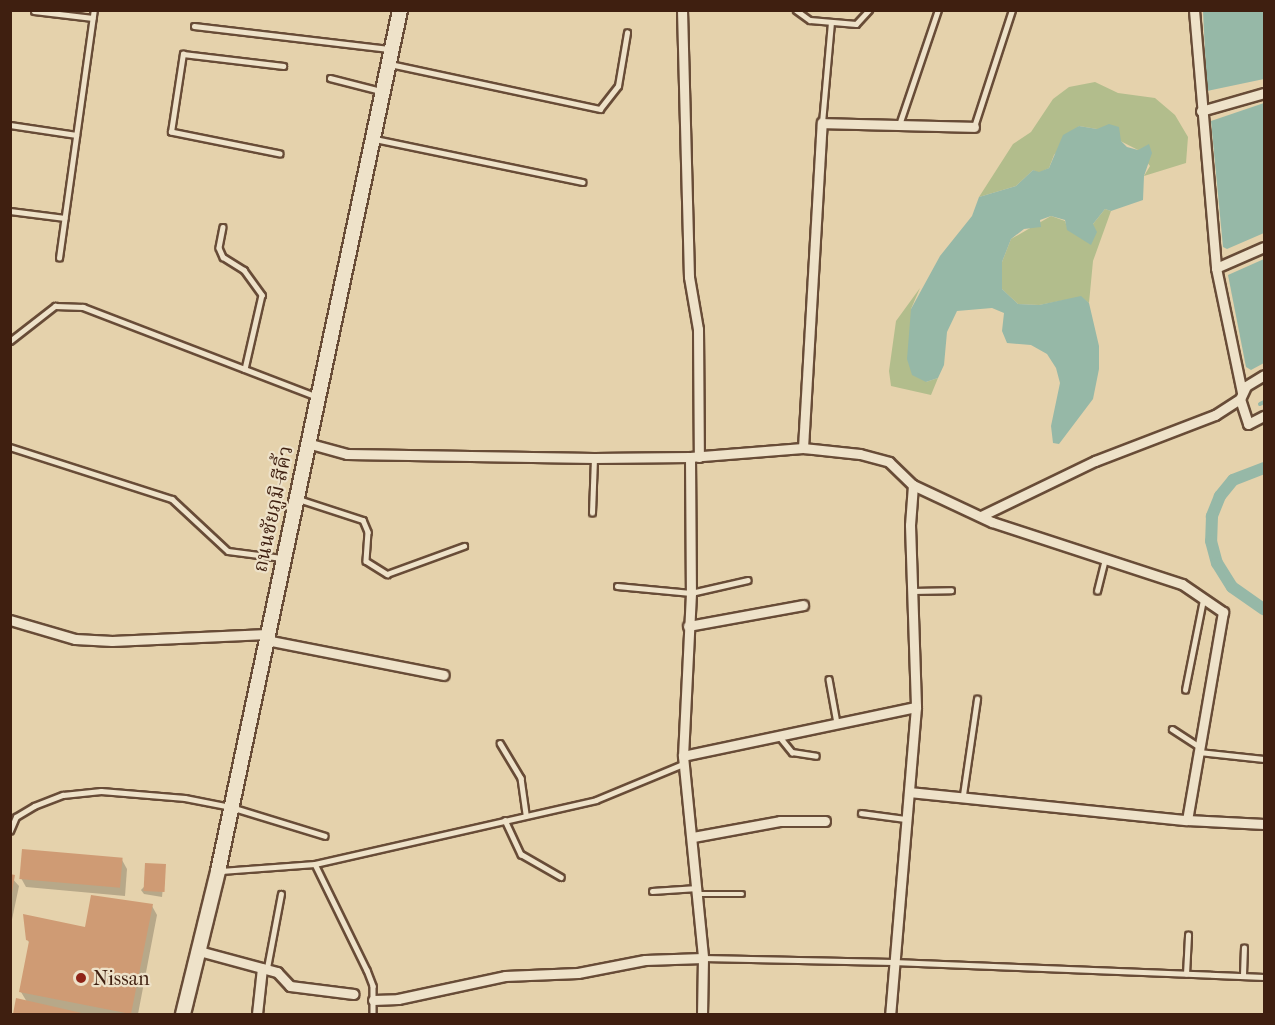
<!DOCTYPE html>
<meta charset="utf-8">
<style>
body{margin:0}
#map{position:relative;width:1275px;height:1025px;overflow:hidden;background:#e5d2ac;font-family:"IM FELL French Canon","Noto Serif Thai",serif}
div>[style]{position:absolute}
.green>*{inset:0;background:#b2bd8c}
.water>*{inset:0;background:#96b8a7}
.shadow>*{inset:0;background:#0003}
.stream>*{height:4px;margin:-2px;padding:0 2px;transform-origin:2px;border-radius:2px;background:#96b8a7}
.canal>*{height:12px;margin:-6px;padding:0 6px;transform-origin:6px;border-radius:6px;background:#96b8a7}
.building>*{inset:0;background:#cf9b74;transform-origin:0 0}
.roads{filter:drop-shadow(2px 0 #684c37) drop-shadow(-2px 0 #684c37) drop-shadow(0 2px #684c37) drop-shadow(0 -2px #684c37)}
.lane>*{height:4.5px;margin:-2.25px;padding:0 2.25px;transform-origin:2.25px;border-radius:2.25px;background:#eee2c9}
.street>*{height:9px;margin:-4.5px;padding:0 4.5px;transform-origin:4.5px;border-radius:4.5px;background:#eee2c9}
.secondary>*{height:14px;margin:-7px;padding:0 7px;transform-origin:7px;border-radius:7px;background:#eee2c9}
.dots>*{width:16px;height:16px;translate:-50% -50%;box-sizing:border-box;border:3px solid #eee2c9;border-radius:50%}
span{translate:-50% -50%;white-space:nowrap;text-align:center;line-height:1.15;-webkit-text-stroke:4.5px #eee2c9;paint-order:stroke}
.street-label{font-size:20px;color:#3f1f10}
.poi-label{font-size:20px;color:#3f1f10}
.left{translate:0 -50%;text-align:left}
.frame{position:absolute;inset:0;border:12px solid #3f1f10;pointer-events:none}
</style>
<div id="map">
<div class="green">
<div style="clip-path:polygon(1095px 82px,1118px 93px,1155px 98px,1175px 115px,1188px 137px,1186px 163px,1144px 176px,1150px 166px,1138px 150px,1097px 129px,1079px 126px,1054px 155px,1049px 168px,1039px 173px,1033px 170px,1016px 186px,979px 197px,1013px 144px,1031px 132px,1053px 99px,1069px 87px)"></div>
<div style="clip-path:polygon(1105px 209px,1111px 211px,1093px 261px,1089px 303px,1081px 297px,1039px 305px,1018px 304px,1002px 289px,1002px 262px,1011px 239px,1051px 216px,1065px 221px,1068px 230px,1078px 234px,1093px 224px)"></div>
<div style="clip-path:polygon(920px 288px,911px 309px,926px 382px,938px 378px,931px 395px,891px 386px,889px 371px,896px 321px)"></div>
</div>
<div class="water">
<div style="clip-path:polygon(1203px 11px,1264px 11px,1264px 79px,1207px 91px)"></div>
<div style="clip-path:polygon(1264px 103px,1264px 233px,1227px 249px,1223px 247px,1211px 121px)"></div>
<div style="clip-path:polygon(1109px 124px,1119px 127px,1121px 141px,1127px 147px,1138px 150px,1149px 144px,1152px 153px,1144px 176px,1143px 200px,1111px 211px,1105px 209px,1093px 224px,1097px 232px,1091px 245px,1067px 230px,1065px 220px,1051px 216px,1040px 220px,1041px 227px,1024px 229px,1011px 239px,1002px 262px,1002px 289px,1018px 304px,1039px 305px,1081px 296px,1089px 303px,1099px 346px,1099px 369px,1093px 399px,1059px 444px,1053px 443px,1051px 426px,1060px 383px,1056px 368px,1047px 354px,1031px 345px,1007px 343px,1002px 331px,1004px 313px,992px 308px,957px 311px,947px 332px,944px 365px,938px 378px,926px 382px,912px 375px,907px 359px,911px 309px,940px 256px,972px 216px,979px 197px,1016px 186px,1033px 170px,1039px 172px,1049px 168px,1063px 135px,1079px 126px,1097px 129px)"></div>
<div style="clip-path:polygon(1264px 259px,1264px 363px,1251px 370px,1246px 367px,1228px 275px)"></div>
</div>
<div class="shadow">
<div style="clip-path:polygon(122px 860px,127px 869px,125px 896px,26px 887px,21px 878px)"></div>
<div style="clip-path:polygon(165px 865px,162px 897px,144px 894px,141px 890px)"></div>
<div style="clip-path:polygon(10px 876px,19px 886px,10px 929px)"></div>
<div style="clip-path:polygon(152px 906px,157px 915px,138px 1014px,14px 1014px,17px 1000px,27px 1002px,21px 992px,30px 944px,27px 939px,86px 929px)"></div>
</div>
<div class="stream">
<div style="left:1260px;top:404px;width:4px;rotate:-27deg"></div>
</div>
<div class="canal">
<div style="left:1264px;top:468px;width:33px;rotate:159deg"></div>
<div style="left:1233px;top:480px;width:21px;rotate:129deg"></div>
<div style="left:1220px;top:496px;width:22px;rotate:112deg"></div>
<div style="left:1212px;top:516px;width:25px;rotate:92deg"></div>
<div style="left:1211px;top:541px;width:23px;rotate:75deg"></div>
<div style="left:1217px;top:563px;width:28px;rotate:58deg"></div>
<div style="left:1232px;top:587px;width:39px;rotate:35deg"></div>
</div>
<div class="building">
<div style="left:22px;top:849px;width:101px;height:30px;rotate:5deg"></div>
<div style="left:145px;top:863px;width:21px;height:28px;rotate:3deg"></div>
<div style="clip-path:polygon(10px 874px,15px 875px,12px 893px,10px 893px)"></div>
<div style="clip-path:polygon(91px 895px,153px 904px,131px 1014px,19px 992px,29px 941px,26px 940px,23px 914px,85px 927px)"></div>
<div style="clip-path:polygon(16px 998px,86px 1014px,13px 1014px)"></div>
</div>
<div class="roads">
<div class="lane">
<div style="left:796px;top:10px;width:17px;rotate:36deg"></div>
<div style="left:810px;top:20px;width:46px;rotate:5deg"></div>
<div style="left:856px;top:24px;width:19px;rotate:-47deg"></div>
<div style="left:34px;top:11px;width:59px;rotate:6.8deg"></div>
<div style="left:194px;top:26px;width:196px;rotate:6.7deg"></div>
<div style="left:390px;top:64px;width:215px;rotate:12.1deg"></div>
<div style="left:600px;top:109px;width:29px;rotate:-52deg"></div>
<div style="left:618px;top:86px;width:54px;rotate:-80.4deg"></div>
<div style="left:330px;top:78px;width:53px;rotate:14.3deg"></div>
<div style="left:822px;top:123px;width:101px;rotate:-84.9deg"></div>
<div style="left:10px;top:125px;width:67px;rotate:8.6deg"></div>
<div style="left:899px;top:125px;width:121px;rotate:-71.3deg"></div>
<div style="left:974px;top:127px;width:123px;rotate:-72deg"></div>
<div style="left:375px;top:139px;width:212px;rotate:11.7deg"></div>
<div style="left:280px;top:154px;width:111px;rotate:-168.6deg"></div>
<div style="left:171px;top:132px;width:79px;rotate:-81.3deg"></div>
<div style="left:183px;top:54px;width:101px;rotate:6.8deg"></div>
<div style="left:10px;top:211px;width:55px;rotate:7.3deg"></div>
<div style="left:223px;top:227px;width:21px;rotate:101deg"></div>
<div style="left:219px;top:248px;width:10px;rotate:66deg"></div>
<div style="left:223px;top:257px;width:25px;rotate:32deg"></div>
<div style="left:244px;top:270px;width:31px;rotate:54deg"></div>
<div style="left:262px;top:295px;width:76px;rotate:102.9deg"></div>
<div style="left:59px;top:258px;width:250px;rotate:-82deg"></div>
<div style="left:10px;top:341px;width:57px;rotate:-37.9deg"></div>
<div style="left:55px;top:306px;width:28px;rotate:2deg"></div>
<div style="left:83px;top:307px;width:251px;rotate:21deg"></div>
<div style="left:10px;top:447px;width:170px;rotate:17.8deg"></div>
<div style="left:172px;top:499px;width:76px;rotate:42.9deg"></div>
<div style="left:228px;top:551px;width:54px;rotate:7.4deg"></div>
<div style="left:298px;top:499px;width:68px;rotate:17.9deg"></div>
<div style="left:363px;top:520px;width:13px;rotate:67deg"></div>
<div style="left:368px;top:532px;width:29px;rotate:94deg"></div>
<div style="left:366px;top:561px;width:25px;rotate:32deg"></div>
<div style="left:387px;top:574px;width:82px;rotate:-20deg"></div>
<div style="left:592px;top:513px;width:54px;rotate:-87.9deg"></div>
<div style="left:617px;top:586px;width:74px;rotate:5.4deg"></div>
<div style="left:691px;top:593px;width:58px;rotate:-12.8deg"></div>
<div style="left:912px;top:591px;width:39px;rotate:-1deg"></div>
<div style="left:1097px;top:591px;width:32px;rotate:-76deg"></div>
<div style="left:829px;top:679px;width:45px;rotate:79.7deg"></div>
<div style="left:1185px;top:690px;width:92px;rotate:-78.7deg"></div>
<div style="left:1172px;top:729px;width:33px;rotate:33deg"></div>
<div style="left:779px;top:736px;width:21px;rotate:51deg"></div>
<div style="left:792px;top:752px;width:24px;rotate:9deg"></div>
<div style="left:500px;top:743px;width:41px;rotate:59deg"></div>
<div style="left:521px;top:778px;width:37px;rotate:82deg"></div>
<div style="left:1199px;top:752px;width:65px;rotate:6.1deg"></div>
<div style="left:963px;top:795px;width:97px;rotate:-81.7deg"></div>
<div style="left:861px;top:813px;width:44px;rotate:7.8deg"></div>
<div style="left:505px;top:820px;width:38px;rotate:65deg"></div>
<div style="left:521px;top:854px;width:46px;rotate:29.9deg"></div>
<div style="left:10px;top:831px;width:15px;rotate:-67deg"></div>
<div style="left:16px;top:817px;width:21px;rotate:-31deg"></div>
<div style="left:34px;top:806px;width:31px;rotate:-21deg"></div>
<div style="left:63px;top:795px;width:38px;rotate:-6deg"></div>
<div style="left:101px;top:791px;width:84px;rotate:4.8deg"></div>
<div style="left:185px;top:798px;width:47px;rotate:11.1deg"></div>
<div style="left:231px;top:807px;width:98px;rotate:17.1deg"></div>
<div style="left:315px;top:864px;width:118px;rotate:63.9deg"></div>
<div style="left:367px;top:970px;width:17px;rotate:69deg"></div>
<div style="left:373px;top:986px;width:28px;rotate:90deg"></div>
<div style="left:221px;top:871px;width:94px;rotate:-4.3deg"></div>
<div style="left:315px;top:864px;width:288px;rotate:-12.8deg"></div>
<div style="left:596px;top:800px;width:94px;rotate:-22.5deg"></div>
<div style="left:652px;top:891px;width:45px;rotate:-3.8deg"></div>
<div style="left:697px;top:894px;width:45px"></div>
<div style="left:703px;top:958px;width:190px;rotate:1.2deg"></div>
<div style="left:893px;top:962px;width:371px;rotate:2.3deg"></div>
<div style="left:267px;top:968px;width:75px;rotate:-79.3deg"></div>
<div style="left:1186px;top:974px;width:39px;rotate:-87deg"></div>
<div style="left:1243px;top:975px;width:27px;rotate:-88deg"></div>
</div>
<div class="street">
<div style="left:682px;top:10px;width:267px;rotate:88.5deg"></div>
<div style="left:689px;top:277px;width:53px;rotate:80.2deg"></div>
<div style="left:698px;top:329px;width:128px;rotate:89.6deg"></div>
<div style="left:1194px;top:10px;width:259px;rotate:85.1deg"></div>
<div style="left:1216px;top:268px;width:127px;rotate:78.2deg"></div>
<div style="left:1201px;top:111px;width:66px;rotate:-15.9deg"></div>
<div style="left:1216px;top:268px;width:52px;rotate:-23.6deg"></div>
<div style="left:1240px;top:399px;width:26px;rotate:72deg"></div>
<div style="left:1248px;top:424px;width:18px;rotate:-27deg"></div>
<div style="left:307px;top:443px;width:41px;rotate:15.4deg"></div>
<div style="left:347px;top:454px;width:247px;rotate:0.9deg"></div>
<div style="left:594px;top:458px;width:96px;rotate:-0.6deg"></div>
<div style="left:690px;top:457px;width:113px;rotate:-4.6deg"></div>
<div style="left:803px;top:448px;width:57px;rotate:6deg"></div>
<div style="left:860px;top:454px;width:30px;rotate:15deg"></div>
<div style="left:889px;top:462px;width:33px;rotate:44deg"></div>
<div style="left:913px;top:485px;width:40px;rotate:94.3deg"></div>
<div style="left:910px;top:525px;width:182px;rotate:88.1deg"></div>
<div style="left:916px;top:707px;width:308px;rotate:94.8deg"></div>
<div style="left:803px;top:448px;width:326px;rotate:-86.7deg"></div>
<div style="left:822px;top:123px;width:152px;rotate:1.5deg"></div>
<div style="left:690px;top:457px;width:136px;rotate:89.6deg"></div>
<div style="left:691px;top:593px;width:163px;rotate:92.8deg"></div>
<div style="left:683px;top:756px;width:203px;rotate:84.3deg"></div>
<div style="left:703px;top:958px;width:56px;rotate:91deg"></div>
<div style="left:913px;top:485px;width:87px;rotate:25.1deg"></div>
<div style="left:992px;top:522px;width:200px;rotate:18.1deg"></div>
<div style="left:1182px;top:584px;width:50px;rotate:34.3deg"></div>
<div style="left:1223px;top:612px;width:211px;rotate:99.8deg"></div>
<div style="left:981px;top:516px;width:127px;rotate:-25.8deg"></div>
<div style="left:1095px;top:461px;width:129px;rotate:-21deg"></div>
<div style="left:1215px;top:415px;width:30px;rotate:-33deg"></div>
<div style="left:1240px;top:399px;width:14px;rotate:-65deg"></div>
<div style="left:1246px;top:386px;width:21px;rotate:-31deg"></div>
<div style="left:10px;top:620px;width:68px;rotate:16.3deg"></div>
<div style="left:75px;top:639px;width:37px;rotate:3deg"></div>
<div style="left:112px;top:641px;width:155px;rotate:-2.6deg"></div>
<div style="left:688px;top:626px;width:117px;rotate:-10.3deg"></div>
<div style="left:266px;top:640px;width:181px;rotate:11.1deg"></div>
<div style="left:683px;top:756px;width:238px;rotate:-11.9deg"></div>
<div style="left:909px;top:792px;width:279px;rotate:5.8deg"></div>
<div style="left:1187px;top:820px;width:77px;rotate:3deg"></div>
<div style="left:693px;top:837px;width:88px;rotate:-10.4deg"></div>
<div style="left:780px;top:821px;width:45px"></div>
<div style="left:199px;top:951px;width:81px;rotate:15.1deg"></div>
<div style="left:277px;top:972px;width:19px;rotate:47deg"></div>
<div style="left:290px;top:986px;width:64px;rotate:7.1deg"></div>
<div style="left:373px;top:1000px;width:25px;rotate:-2deg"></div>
<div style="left:398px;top:999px;width:109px;rotate:-12.1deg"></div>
<div style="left:505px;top:976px;width:73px;rotate:-2.4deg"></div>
<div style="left:578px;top:973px;width:68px;rotate:-11deg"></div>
<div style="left:645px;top:960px;width:58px;rotate:-2deg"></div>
<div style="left:257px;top:1014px;width:46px;rotate:-83.8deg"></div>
</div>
<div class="secondary">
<div style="left:183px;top:1014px;width:147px;rotate:-76.2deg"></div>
<div style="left:218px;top:871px;width:880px;rotate:-78.06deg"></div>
</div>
</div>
<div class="dots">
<div style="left:81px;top:978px;background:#8f2418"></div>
</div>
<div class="street-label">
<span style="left:273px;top:509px;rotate:-78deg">ถนนชัยภูมิ-สีคิ้ว</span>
</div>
<div class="poi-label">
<span class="left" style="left:93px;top:978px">Nissan</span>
</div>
<div class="frame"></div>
</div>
